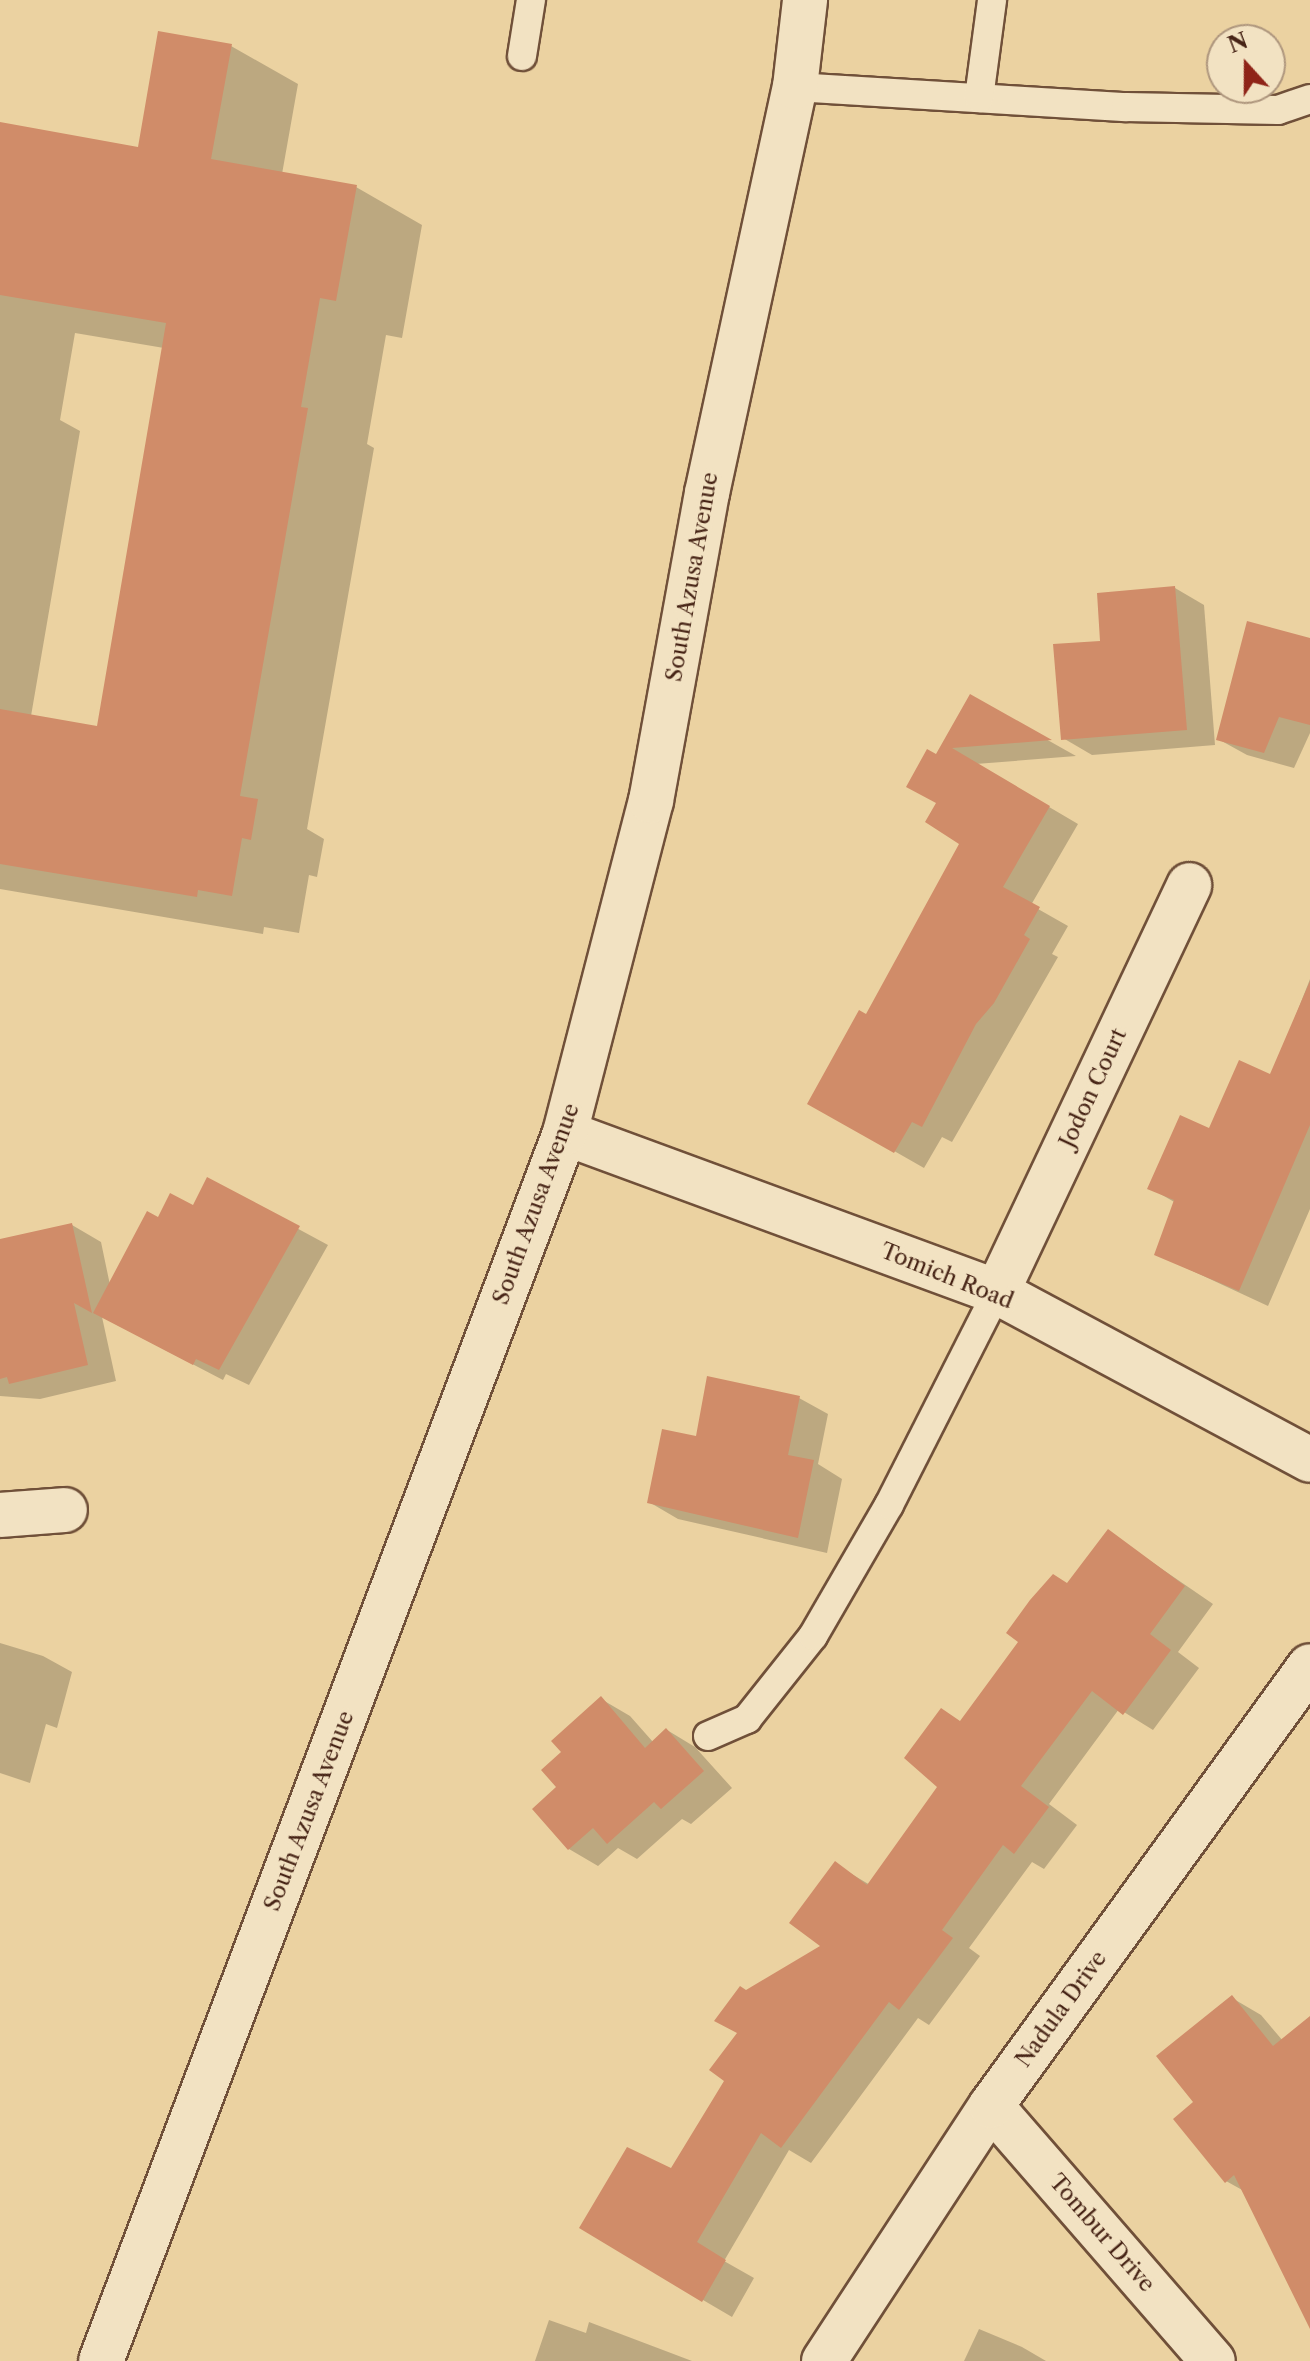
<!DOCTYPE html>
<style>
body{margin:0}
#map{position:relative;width:1310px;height:2361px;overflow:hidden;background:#ebd2a1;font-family:"Libre Caslon Text",serif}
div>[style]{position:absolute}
.shadow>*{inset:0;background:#0003}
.building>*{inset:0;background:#d08c69}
.roads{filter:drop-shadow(2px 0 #705039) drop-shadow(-2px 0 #705039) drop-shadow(0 2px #705039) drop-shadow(0 -2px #705039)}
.service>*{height:28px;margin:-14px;padding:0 14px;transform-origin:14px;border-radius:14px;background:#f2e2c2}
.minor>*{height:44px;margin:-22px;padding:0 22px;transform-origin:22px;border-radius:22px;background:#f2e2c2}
.tertiary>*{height:44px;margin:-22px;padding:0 22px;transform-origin:22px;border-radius:22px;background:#f2e2c2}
span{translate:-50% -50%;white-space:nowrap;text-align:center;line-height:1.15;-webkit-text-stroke:8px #f2e2c2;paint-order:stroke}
.street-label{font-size:22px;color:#472416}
.north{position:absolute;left:1206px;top:24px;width:80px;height:80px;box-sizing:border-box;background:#f2e2c2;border:2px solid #ae967d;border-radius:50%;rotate:339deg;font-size:22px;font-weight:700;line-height:32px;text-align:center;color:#472416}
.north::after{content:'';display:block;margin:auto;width:28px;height:36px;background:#8f2418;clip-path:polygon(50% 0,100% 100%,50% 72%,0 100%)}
</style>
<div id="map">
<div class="shadow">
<div style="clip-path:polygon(evenodd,231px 46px,298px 84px,282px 174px,356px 187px,422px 225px,402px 338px,386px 335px,367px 444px,374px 448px,307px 829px,324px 839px,317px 877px,309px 875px,299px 933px,264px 927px,263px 934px,0 889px,0 124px,139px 149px,231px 46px,75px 333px,164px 348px,99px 728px,31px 716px,80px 431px,60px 420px,75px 333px)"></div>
<div style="clip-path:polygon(1175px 588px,1204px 605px,1215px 745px,1092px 755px,1063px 738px,1103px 643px)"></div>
<div style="clip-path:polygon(1310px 640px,1310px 733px,1294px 768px,1247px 755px,1218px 739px)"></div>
<div style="clip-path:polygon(971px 697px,1076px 756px,976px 764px,1078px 824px,1031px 905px,1068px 926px,1052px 954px,1058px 957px,952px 1142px,942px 1137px,924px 1168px,810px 1103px,867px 1017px,962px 844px,927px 822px,938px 803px,937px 757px)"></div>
<div style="clip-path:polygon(1310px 979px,1310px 1209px,1268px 1306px,1156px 1254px,1176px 1203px,1150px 1188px,1272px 1076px)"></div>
<div style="clip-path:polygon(208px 1180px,328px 1245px,249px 1385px,226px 1374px,223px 1380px,102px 1317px,116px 1381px,40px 1399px,0 1396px,0 1241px,72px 1225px,101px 1242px,110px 1285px,158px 1220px,194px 1208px)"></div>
<div style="clip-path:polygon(799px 1398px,828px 1414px,818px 1464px,842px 1479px,827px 1553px,678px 1519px,649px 1502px)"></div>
<div style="clip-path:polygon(1108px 1532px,1213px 1604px,1178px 1652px,1199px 1668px,1153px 1730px,1119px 1709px,1049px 1804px,1077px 1825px,1044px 1869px,1032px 1862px,969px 1948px,980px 1956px,929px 2025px,918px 2018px,811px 2163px,789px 2150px,724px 2261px,754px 2278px,732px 2317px,703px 2300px,672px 2171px,727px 2080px,746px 1992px,824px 1946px,835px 1864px,870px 1885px,940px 1787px,961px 1722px)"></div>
<div style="clip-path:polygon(0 1643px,43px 1656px,72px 1672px,57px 1728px,46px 1724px,30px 1783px,0 1773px)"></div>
<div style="clip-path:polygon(601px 1699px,630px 1716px,653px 1742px,667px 1730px,695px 1747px,732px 1788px,691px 1824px,682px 1819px,637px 1859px,618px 1848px,598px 1866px,569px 1849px,534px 1809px,558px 1787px,564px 1752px)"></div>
<div style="clip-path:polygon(1232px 1998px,1261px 2015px,1283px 2041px,1310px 2020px,1310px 2312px,1244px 2191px,1226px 2181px,1196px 2103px)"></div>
<div style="clip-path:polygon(549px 2320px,586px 2333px,589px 2322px,692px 2361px,535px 2361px)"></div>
<div style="clip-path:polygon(979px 2329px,1022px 2347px,1046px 2361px,964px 2361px)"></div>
</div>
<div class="building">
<div style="clip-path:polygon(158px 31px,232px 44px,211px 159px,357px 185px,336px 301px,320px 298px,301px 407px,308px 408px,240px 796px,258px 799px,251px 840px,242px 838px,232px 896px,198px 890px,197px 897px,0 864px,0 709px,97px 726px,166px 323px,0 295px,0 122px,138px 147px)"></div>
<div style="clip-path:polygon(1175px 586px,1187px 730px,1061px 740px,1053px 644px,1100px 641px,1097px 593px)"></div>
<div style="clip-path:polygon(1247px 621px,1310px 638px,1310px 725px,1279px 717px,1264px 753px,1216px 740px)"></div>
<div style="clip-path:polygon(970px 694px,1052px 740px,952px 748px,1050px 806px,1003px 887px,1040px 907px,1024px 935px,1030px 939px,994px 1003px,976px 1024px,922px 1127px,912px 1122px,894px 1153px,807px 1104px,859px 1010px,866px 1014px,959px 844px,925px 822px,936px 803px,906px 787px,927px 749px,936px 754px)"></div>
<div style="clip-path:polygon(1310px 981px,1310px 1125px,1239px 1291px,1154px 1255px,1174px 1200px,1147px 1189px,1180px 1115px,1209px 1128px,1239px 1060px,1270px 1074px)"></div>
<div style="clip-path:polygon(207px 1177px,300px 1226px,219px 1370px,196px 1359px,193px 1365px,93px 1313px,147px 1211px,158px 1217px,170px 1193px,193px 1205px)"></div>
<div style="clip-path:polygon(72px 1223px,92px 1313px,74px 1303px,88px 1365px,9px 1384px,7px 1377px,0 1379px,0 1239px)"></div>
<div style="clip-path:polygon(707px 1376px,800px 1396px,788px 1455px,814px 1460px,798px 1538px,647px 1503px,662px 1429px,696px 1436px)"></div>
<div style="clip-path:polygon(1108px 1529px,1185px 1586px,1150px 1634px,1171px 1650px,1123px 1715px,1092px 1691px,1021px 1786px,1049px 1807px,1014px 1854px,1003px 1845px,942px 1930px,953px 1938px,899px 2010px,889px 2002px,781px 2148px,761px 2133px,697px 2242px,726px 2260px,702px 2302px,579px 2228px,627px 2147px,671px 2168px,724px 2081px,709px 2070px,737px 2033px,714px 2021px,740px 1986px,746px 1990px,820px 1946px,789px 1923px,835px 1861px,867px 1885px,937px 1787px,904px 1758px,941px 1708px,960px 1721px,1018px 1642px,1006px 1633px,1030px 1600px,1053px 1574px,1067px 1583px)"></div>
<div style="clip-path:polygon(601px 1696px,645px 1748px,666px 1728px,704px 1771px,661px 1809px,654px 1802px,607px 1844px,593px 1828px,568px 1850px,532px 1809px,556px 1787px,541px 1770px,561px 1752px,551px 1741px)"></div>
<div style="clip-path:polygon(1232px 1995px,1273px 2046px,1310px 2016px,1310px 2329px,1234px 2175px,1225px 2183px,1173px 2119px,1193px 2102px,1156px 2056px)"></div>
</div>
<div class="roads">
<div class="service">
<div style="left:522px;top:56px;width:57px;rotate:-80.9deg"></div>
<div style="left:795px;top:87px;width:332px;rotate:3.5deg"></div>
<div style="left:1126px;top:107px;width:152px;rotate:1.1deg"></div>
<div style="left:1278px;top:110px;width:34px;rotate:-19deg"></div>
<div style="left:979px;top:98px;width:99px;rotate:-82.4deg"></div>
<div style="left:708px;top:1736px;width:43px;rotate:-23.6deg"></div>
<div style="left:747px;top:1719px;width:106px;rotate:-51.5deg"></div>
<div style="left:813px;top:1636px;width:151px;rotate:-59.9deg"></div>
<div style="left:889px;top:1505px;width:239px;rotate:-63.1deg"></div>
</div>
<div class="minor">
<div style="left:565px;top:1133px;width:460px;rotate:20.2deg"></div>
<div style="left:997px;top:1292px;width:355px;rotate:28.2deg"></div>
<div style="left:997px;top:1292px;width:450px;rotate:-64.7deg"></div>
<div style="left:0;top:1515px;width:65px;rotate:-4.4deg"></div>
<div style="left:991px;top:2106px;width:338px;rotate:49deg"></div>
<div style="left:824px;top:2361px;width:305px;rotate:-56.8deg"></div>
<div style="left:991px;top:2106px;width:543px;rotate:-54.06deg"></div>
</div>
<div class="tertiary">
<div style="left:101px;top:2361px;width:1313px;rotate:-69.3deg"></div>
<div style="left:565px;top:1133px;width:343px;rotate:-75.5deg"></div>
<div style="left:651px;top:801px;width:313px;rotate:-79.7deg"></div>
<div style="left:707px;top:493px;width:415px;rotate:-77.8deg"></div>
<div style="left:795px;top:87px;width:88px;rotate:-83.4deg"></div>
</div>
</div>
<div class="street-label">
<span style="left:692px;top:577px;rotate:-80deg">South Azusa Avenue</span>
<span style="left:1093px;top:1088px;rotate:-65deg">Jodon Court</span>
<span style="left:536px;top:1204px;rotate:-70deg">South Azusa Avenue</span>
<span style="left:947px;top:1276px;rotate:22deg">Tomich Road</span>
<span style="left:309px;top:1811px;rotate:-69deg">South Azusa Avenue</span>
<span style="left:1061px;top:2009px;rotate:-54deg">Nadula Drive</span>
<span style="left:1102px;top:2233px;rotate:49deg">Tombur Drive</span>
</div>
<div class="north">N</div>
</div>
